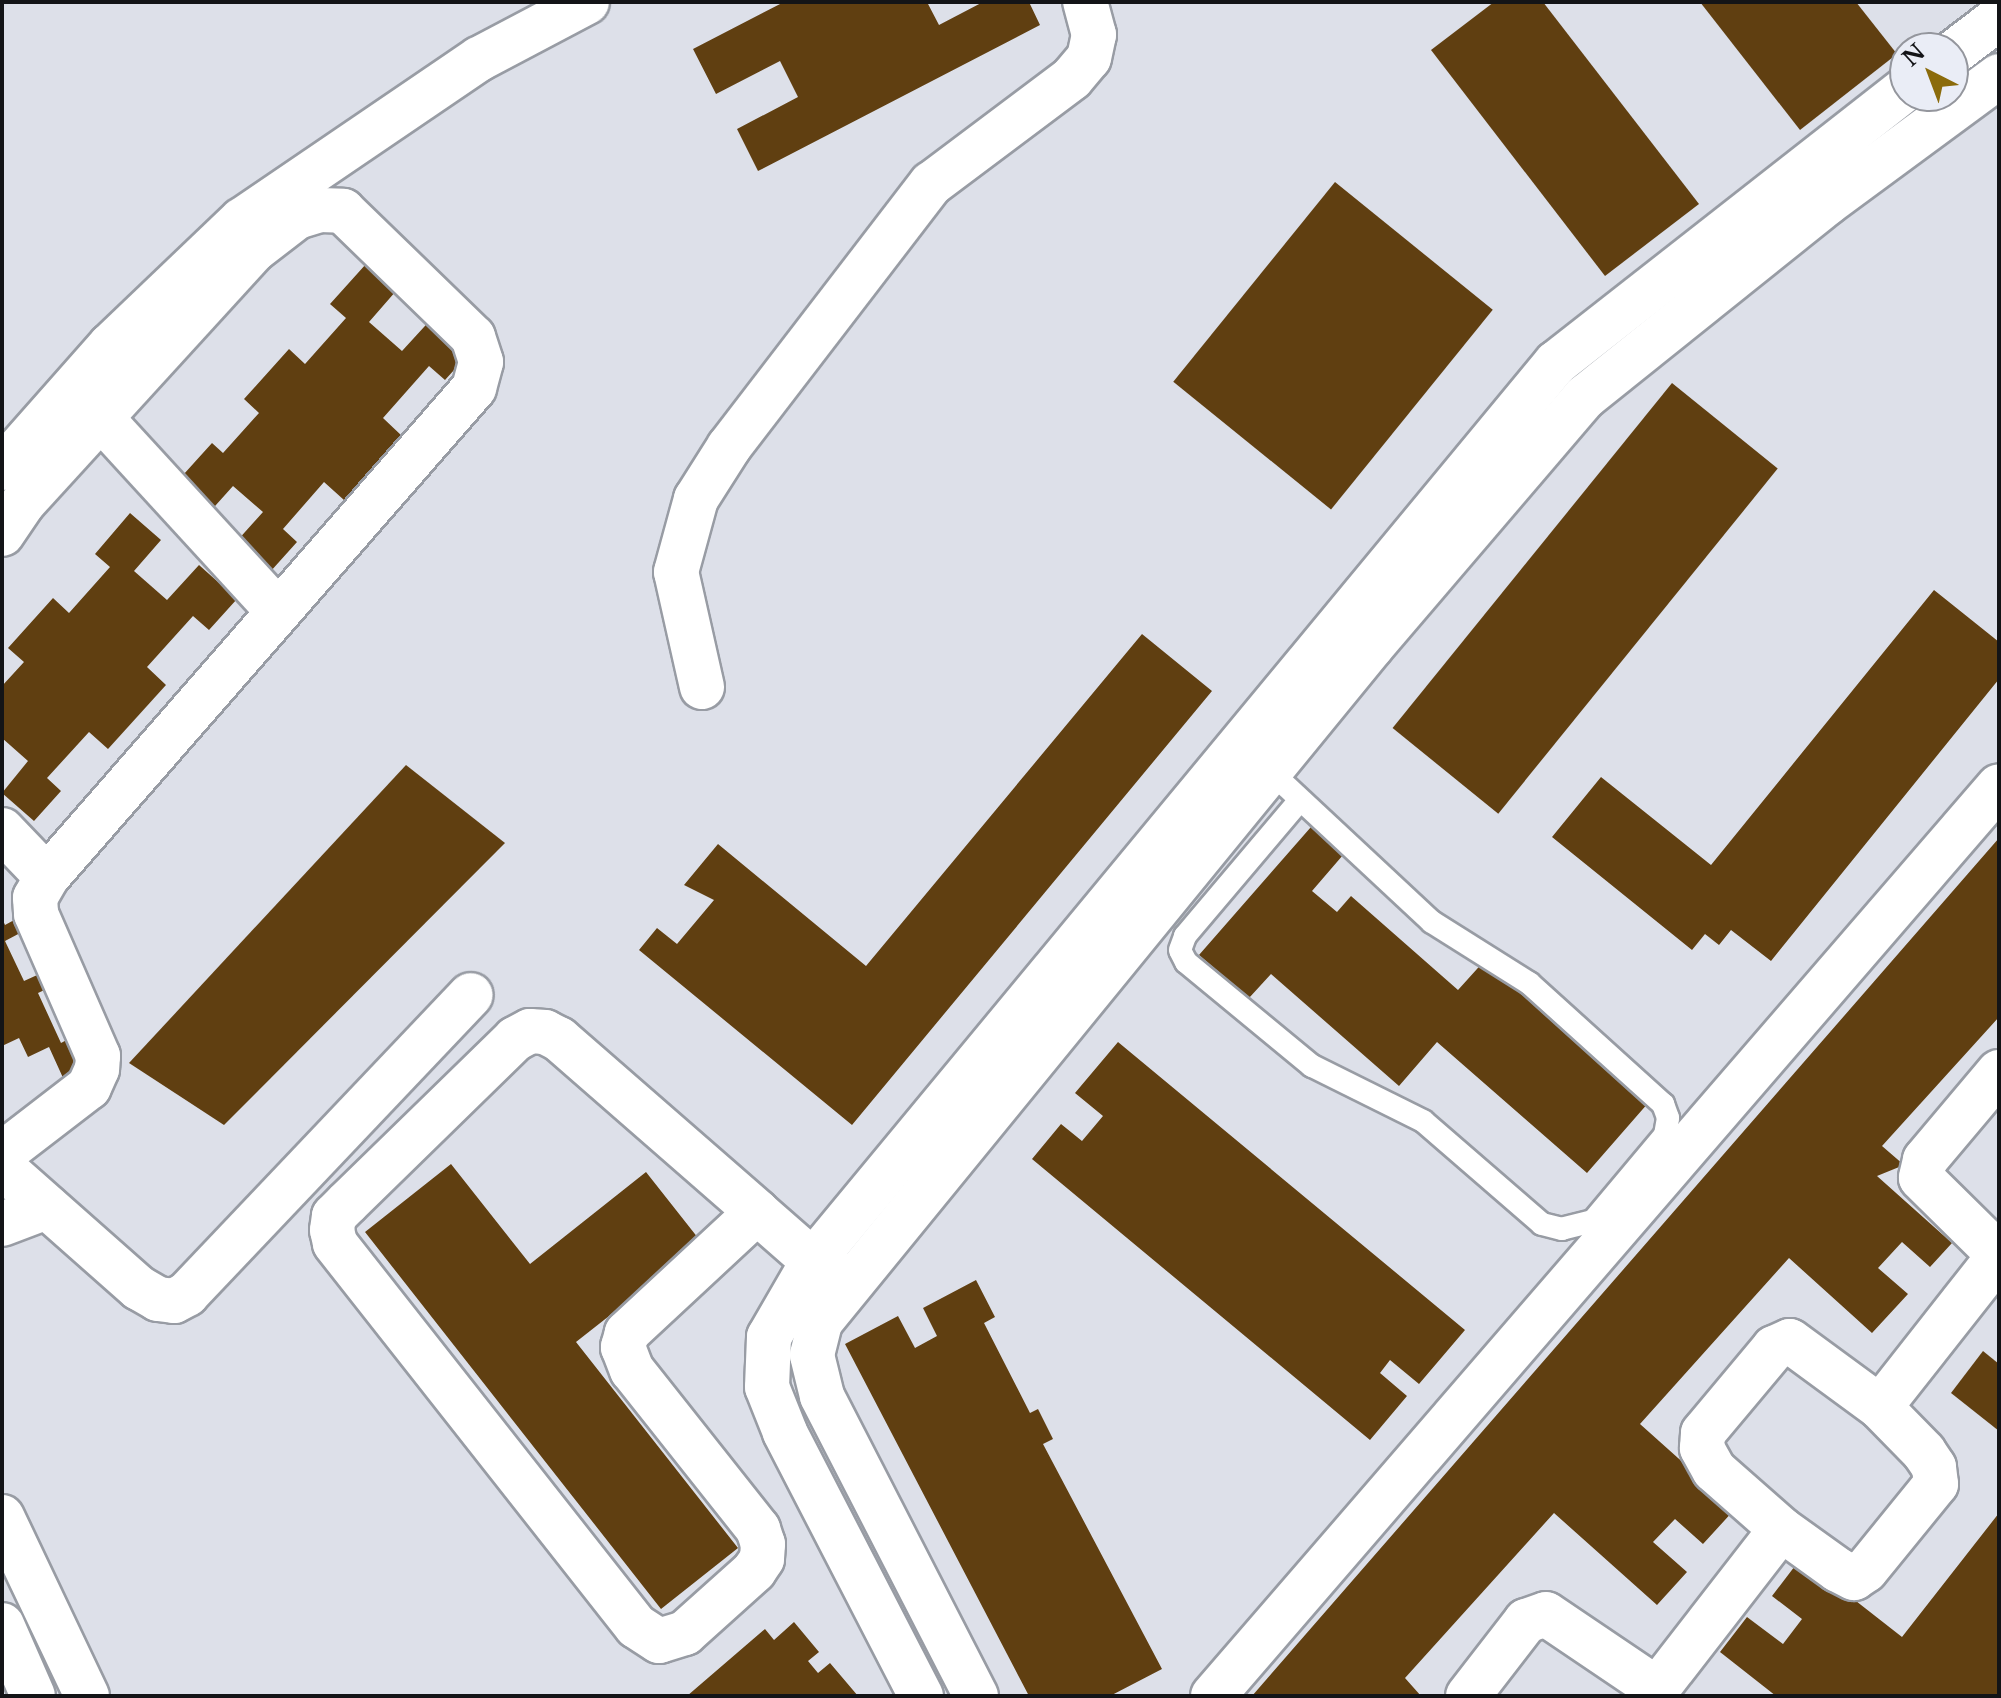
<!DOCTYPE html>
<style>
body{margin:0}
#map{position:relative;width:2001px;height:1698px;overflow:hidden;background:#dde0e9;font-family:"Libre Baskerville",serif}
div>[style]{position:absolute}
.building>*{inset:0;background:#603f11;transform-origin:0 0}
.roads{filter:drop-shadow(2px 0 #989ca4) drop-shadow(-2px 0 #989ca4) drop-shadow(0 2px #989ca4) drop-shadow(0 -2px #989ca4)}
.service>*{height:22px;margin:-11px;padding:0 11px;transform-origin:11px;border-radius:11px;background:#fff}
.minor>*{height:44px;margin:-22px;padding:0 22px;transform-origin:22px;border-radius:22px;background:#fff}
span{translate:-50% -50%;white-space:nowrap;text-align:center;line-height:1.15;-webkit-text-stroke:8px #eaedf6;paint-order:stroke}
.frame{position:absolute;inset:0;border:4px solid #131417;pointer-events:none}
.north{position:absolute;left:1889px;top:32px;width:80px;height:80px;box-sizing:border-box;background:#eaedf6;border:2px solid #94969d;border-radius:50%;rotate:318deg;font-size:22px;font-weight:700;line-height:32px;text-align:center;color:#131417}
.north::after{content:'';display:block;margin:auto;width:28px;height:36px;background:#8b6b0b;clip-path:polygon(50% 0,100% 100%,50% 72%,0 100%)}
</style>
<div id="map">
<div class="building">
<div style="clip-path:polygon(784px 2px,927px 2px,939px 25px,983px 2px,1029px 2px,1040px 25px,758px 171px,737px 129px,798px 97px,780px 61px,716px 94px,693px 49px)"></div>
<div style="clip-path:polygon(1494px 2px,1543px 2px,1699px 204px,1605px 276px,1431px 50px)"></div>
<div style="clip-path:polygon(1700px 2px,1856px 2px,1897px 54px,1800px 130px)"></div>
<div style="left:1335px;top:182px;width:203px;height:257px;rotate:39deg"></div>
<div style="clip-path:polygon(366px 264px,396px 291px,369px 322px,402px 351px,435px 315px,473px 349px,445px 380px,429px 366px,383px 418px,402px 436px,344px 500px,324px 482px,283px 529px,297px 542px,270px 572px,236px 542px,263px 512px,233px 486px,207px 515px,174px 485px,212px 443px,223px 453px,259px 413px,244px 399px,289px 349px,305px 364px,346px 318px,330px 304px)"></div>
<div style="left:1672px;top:383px;width:136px;height:444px;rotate:39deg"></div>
<div style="clip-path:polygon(130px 513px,161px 540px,134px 571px,167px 600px,199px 565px,237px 599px,209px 630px,193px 616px,147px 667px,166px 685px,108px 749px,89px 732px,47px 778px,61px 791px,34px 821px,2px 793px,28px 761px,2px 738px,2px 686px,24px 662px,8px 648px,53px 598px,69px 613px,110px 567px,95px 554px)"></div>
<div style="clip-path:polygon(1934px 590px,1999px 642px,1999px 679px,1771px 961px,1731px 930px,1719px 945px,1705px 934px,1692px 950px,1552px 837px,1601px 777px,1711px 865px)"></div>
<div style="clip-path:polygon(1142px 634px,1212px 691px,852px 1125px,639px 950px,657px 928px,677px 944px,714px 900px,684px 885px,718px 844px,866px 966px)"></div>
<div style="clip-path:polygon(406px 765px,505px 843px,224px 1125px,129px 1063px)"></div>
<div style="clip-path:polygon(1311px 827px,1343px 855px,1312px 891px,1337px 912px,1351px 896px,1458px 990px,1486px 959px,1649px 1102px,1587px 1173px,1437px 1042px,1399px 1086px,1271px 974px,1249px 998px,1199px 955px)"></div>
<div style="clip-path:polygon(1999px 838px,1999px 1017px,1882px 1146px,1904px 1165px,1877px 1176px,1952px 1243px,1930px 1267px,1902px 1242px,1878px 1268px,1908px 1294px,1872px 1333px,1789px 1258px,1640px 1424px,1735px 1509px,1703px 1544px,1675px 1519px,1653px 1542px,1687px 1572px,1657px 1605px,1554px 1513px,1405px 1678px,1421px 1696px,1252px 1696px)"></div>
<div style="clip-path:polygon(2px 918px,5px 925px,16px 919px,22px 932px,5px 941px,24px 981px,46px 971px,53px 986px,38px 993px,61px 1043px,76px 1035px,92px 1067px,64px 1080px,49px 1047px,28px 1057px,19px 1038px,2px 1046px)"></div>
<div style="clip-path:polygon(1118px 1042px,1465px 1330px,1419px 1384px,1390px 1360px,1380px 1373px,1407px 1396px,1370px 1440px,1032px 1159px,1061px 1124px,1082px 1141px,1103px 1116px,1075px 1093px)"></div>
<div style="clip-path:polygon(451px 1164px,530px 1264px,646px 1172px,702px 1243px,576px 1342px,738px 1548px,661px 1609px,365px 1232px)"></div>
<div style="clip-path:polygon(976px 1280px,995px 1317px,984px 1323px,1030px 1413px,1038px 1409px,1053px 1439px,1043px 1444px,1162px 1669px,1110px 1696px,1029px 1696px,845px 1344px,898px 1316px,915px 1348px,937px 1336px,923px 1308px)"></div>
<div style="clip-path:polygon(1983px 1351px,1999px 1364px,1999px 1431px,1951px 1393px)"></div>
<div style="clip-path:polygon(1999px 1513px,1999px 1696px,1776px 1696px,1720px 1652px,1747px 1617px,1783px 1644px,1802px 1619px,1772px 1596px,1801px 1558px,1902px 1637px)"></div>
<div style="clip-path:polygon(794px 1622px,819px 1652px,808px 1661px,818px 1673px,830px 1663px,858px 1696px,687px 1696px,765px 1629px,774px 1640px)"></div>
</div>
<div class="roads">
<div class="service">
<div style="left:1270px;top:771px;width:221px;rotate:43deg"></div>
<div style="left:1432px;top:922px;width:115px;rotate:32.2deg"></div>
<div style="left:1529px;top:983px;width:181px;rotate:42.1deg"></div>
<div style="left:1663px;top:1104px;width:15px;rotate:70deg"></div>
<div style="left:1668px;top:1118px;width:17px;rotate:100deg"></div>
<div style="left:1665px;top:1135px;width:112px;rotate:129.9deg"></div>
<div style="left:1593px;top:1221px;width:32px;rotate:166deg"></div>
<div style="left:1562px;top:1229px;width:21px;rotate:-166deg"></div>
<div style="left:1542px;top:1224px;width:157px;rotate:-139.1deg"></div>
<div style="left:1423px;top:1121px;width:124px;rotate:-153.6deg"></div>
<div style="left:1312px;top:1066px;width:163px;rotate:-140.5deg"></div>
<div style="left:1186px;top:962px;width:13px;rotate:-117deg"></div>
<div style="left:1180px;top:950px;width:15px;rotate:-70deg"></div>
<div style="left:1185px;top:936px;width:177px;rotate:-49.8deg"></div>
</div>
<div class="minor">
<div style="left:1953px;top:53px;width:58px;rotate:-37.3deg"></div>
<div style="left:101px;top:418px;width:260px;rotate:47.5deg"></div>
<div style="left:2px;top:468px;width:164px;rotate:-48.5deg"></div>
<div style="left:111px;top:345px;width:181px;rotate:-43.7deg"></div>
<div style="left:242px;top:220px;width:287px;rotate:-34.2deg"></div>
<div style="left:479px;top:59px;width:122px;rotate:-27.8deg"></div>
<div style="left:2px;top:534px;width:37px;rotate:-56deg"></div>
<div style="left:23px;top:503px;width:343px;rotate:-47.6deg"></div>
<div style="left:254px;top:250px;width:54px;rotate:-37.5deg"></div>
<div style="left:297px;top:217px;width:24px;rotate:-17deg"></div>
<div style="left:320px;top:210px;width:23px;rotate:2deg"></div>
<div style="left:343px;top:211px;width:181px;rotate:44.1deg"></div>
<div style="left:473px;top:337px;width:26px;rotate:72deg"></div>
<div style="left:481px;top:362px;width:27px;rotate:105deg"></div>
<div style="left:474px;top:388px;width:649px;rotate:131.13deg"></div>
<div style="left:47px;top:877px;width:24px;rotate:120deg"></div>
<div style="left:35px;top:898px;width:16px;rotate:86deg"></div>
<div style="left:36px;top:914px;width:155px;rotate:66.4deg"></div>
<div style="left:98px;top:1056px;width:13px;rotate:94deg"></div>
<div style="left:97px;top:1069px;width:20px;rotate:114deg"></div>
<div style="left:89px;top:1087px;width:110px;rotate:142.4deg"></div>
<div style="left:702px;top:687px;width:118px;rotate:-102.7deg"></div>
<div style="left:676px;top:572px;width:76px;rotate:-74.7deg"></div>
<div style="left:696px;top:499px;width:62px;rotate:-57.6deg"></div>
<div style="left:729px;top:447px;width:332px;rotate:-52.5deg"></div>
<div style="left:931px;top:184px;width:176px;rotate:-36.9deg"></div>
<div style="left:1072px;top:78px;width:26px;rotate:-50deg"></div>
<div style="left:1089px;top:58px;width:24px;rotate:-78deg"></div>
<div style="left:1094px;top:35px;width:34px;rotate:-105deg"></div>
<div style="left:2px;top:830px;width:65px;rotate:46.2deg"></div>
<div style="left:1999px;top:1072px;width:115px;rotate:130.1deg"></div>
<div style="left:1925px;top:1160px;width:18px;rotate:103deg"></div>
<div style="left:1921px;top:1178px;width:110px;rotate:44.6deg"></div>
<div style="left:2px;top:1167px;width:183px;rotate:41.5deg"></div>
<div style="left:139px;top:1288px;width:22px;rotate:30deg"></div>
<div style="left:158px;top:1299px;width:16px;rotate:7deg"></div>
<div style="left:174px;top:1301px;width:15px;rotate:-28deg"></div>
<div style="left:187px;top:1294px;width:412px;rotate:-46.5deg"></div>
<div style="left:757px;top:1212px;width:178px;rotate:137.1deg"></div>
<div style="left:627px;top:1333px;width:15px;rotate:106deg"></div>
<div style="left:623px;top:1347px;width:25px;rotate:69deg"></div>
<div style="left:632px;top:1370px;width:203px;rotate:51.6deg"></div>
<div style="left:758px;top:1529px;width:16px;rotate:72deg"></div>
<div style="left:763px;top:1544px;width:15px;rotate:94deg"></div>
<div style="left:762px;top:1559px;width:14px;rotate:124deg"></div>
<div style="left:754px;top:1571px;width:93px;rotate:138.1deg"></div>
<div style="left:685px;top:1633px;width:27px;rotate:163deg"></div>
<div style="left:659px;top:1641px;width:27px;rotate:-147deg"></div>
<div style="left:636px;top:1626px;width:487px;rotate:-128.2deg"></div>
<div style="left:335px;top:1243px;width:13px;rotate:-103deg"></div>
<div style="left:332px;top:1230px;width:14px;rotate:-82deg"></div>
<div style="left:334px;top:1216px;width:18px;rotate:-45deg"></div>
<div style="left:347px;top:1203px;width:235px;rotate:-44.3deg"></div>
<div style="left:515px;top:1039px;width:17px;rotate:-28deg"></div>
<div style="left:530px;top:1031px;width:15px;rotate:4deg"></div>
<div style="left:545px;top:1032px;width:16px;rotate:27deg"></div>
<div style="left:559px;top:1039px;width:263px;rotate:41.1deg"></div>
<div style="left:757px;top:1212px;width:74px;rotate:41.2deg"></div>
<div style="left:813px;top:1261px;width:29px;rotate:27deg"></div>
<div style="left:2px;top:1224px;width:48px;rotate:-20.7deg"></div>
<div style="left:2px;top:1517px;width:198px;rotate:64.6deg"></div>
<div style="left:1781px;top:1529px;width:70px;rotate:35.7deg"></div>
<div style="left:1838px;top:1570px;width:18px;rotate:27deg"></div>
<div style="left:1854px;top:1578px;width:14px;rotate:-34deg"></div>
<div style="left:1866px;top:1570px;width:111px;rotate:-50.9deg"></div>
<div style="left:1936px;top:1484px;width:17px;rotate:-97deg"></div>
<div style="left:1934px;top:1467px;width:18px;rotate:-124deg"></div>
<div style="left:1924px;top:1452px;width:63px;rotate:-134.4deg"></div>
<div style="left:2px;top:1625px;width:77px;rotate:66.4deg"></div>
<div style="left:921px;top:1696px;width:297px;rotate:-117.3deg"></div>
<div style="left:785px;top:1432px;width:48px;rotate:-111.8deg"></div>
<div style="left:767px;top:1387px;width:50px;rotate:-87.7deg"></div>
<div style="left:769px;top:1337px;width:88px;rotate:-59.9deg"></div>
<div style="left:813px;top:1261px;width:1166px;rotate:-50.4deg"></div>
<div style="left:1556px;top:363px;width:444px;rotate:-38.1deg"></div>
<div style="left:976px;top:1696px;width:337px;rotate:-117.2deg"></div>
<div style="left:822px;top:1396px;width:42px;rotate:-103.7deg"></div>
<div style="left:812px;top:1355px;width:34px;rotate:-76deg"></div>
<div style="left:820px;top:1322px;width:873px;rotate:-50.77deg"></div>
<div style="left:1372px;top:646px;width:328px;rotate:-49.5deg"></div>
<div style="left:1585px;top:397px;width:310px;rotate:-38.7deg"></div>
<div style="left:1827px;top:203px;width:214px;rotate:-36.4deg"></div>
<div style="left:1213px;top:1696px;width:1202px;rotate:-49.18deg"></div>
<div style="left:1468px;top:1696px;width:95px;rotate:-52.3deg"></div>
<div style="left:1526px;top:1621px;width:21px;rotate:-19deg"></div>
<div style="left:1546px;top:1614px;width:134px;rotate:34deg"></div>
<div style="left:1657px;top:1689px;width:202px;rotate:-52.2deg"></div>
<div style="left:1781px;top:1529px;width:89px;rotate:-138.6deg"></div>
<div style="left:1714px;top:1470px;width:25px;rotate:-119deg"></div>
<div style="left:1702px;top:1448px;width:15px;rotate:-86deg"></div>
<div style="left:1703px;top:1433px;width:111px;rotate:-50.1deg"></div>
<div style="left:1774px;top:1348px;width:17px;rotate:-24deg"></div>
<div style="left:1790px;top:1341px;width:112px;rotate:36.3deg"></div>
<div style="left:1880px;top:1407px;width:192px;rotate:-51.8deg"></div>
</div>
</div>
<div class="frame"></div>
<div class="north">N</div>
</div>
